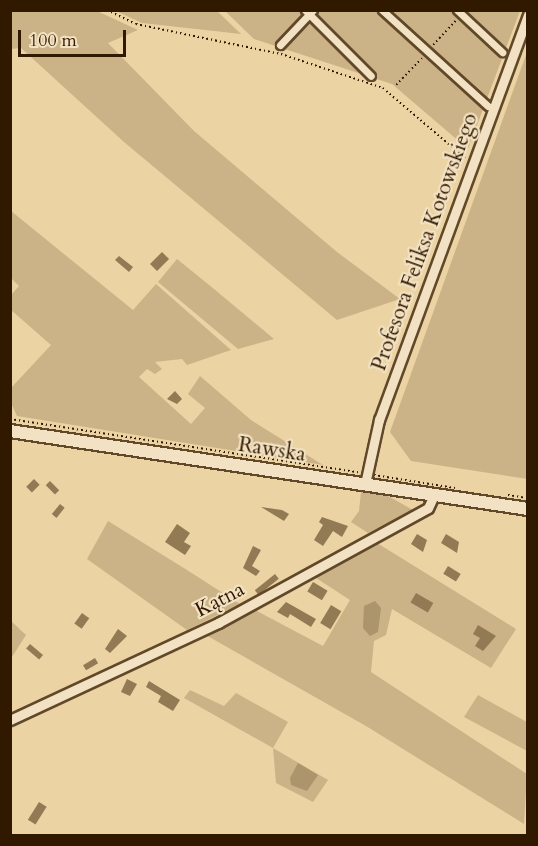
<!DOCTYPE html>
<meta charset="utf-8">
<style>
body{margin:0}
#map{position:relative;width:538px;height:846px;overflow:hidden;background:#ebd3a3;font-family:Cardo,serif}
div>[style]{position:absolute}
.green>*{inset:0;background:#cbb387}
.water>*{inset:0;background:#ac946c}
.building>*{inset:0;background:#927a55;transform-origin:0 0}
.path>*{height:1.5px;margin-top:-0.75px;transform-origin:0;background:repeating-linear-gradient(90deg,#311900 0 1.5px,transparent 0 4.5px)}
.roads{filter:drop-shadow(2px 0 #604829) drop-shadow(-2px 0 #604829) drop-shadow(0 2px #604829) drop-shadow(0 -2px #604829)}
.pedestrian>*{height:7px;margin:-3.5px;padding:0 3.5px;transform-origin:3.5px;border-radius:3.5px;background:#f2e2c3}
.minor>*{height:9px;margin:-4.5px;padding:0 4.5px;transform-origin:4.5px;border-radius:4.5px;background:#f2e2c3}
.secondary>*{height:12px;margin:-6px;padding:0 6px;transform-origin:6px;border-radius:6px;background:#f2e2c3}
span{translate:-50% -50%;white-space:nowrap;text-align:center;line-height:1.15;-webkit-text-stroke:4.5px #f2e2c3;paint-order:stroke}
.street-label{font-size:21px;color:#311900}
.frame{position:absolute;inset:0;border:12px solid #311900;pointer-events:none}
.scale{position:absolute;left:18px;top:30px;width:108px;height:27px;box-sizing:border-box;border:3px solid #311900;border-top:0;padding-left:8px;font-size:18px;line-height:21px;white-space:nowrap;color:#311900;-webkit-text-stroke:4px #f2e2c3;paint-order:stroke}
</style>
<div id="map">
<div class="green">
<div style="clip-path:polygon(10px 11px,97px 11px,138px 30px,108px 43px,194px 131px,337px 252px,400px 299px,337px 320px,124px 142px,21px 48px,11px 49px)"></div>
<div style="clip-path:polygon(116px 11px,217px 11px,241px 34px,142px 23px)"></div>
<div style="clip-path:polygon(225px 11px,520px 11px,468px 149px,392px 84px,254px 39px)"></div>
<div style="clip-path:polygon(527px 52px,528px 479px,527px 479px,411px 461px,390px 432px)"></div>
<div style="clip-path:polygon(11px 211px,133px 310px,156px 284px,231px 350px,187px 365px,182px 359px,155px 362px,162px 369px,155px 374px,147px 369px,139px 377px,191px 424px,205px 408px,188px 394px,200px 376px,251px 420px,323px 465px,17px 416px,11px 403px,11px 388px,51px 345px,11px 310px,11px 295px,19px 286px,11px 278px)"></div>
<div style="clip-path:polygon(177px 259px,214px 289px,274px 339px,238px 349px,158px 282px)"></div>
<div style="clip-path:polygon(361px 492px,388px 496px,413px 510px,368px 533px,351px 522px,359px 511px)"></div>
<div style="clip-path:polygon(108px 521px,187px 570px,240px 604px,187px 630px,87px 559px)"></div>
<div style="clip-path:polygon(377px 543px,516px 629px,491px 668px,392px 609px,386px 635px,374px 641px,371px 672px,527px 774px,524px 824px,366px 726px,204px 634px,255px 610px,323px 646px,350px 600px,313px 576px)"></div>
<div style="clip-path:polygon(11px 621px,26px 635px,12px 657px,10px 656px)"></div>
<div style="clip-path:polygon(190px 690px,224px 706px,236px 693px,288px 722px,273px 748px,328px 780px,313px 802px,276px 783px,273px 748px,184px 698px)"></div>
<div style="clip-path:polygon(478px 695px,527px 722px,527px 751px,464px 717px)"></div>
</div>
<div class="water">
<div style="clip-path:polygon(375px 601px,381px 608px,378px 632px,370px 636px,363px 628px,364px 606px)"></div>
<div style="clip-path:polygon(298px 763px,318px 775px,307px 791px,291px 785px,290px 778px)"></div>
</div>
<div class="building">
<div style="left:162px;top:252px;width:10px;height:17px;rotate:45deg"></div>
<div style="clip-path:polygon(119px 256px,133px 267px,129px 272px,115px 260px)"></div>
<div style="clip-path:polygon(175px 391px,182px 399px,177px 404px,167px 399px)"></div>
<div style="left:34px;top:479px;width:8px;height:11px;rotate:45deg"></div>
<div style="left:50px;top:481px;width:13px;height:6px;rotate:45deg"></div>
<div style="left:60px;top:504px;width:6px;height:13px;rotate:39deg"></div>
<div style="clip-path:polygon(261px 507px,282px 510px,289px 514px,284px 521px)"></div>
<div style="clip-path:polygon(322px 517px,348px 526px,342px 537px,333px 531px,323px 546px,314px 540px,323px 525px,319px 522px)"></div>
<div style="clip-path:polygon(177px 524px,190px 533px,184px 542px,191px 546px,185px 555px,165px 542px)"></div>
<div style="clip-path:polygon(417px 534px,427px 540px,423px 552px,411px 544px)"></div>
<div style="clip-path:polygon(446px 534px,459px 542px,457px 553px,441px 543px)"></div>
<div style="clip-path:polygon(253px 546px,261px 550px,252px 566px,260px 571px,256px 576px,243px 568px)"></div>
<div style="left:448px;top:566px;width:15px;height:9px;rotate:32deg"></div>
<div style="left:275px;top:574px;width:6px;height:26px;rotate:51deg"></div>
<div style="left:313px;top:582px;width:17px;height:11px;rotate:31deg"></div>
<div style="left:416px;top:593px;width:20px;height:11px;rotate:30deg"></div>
<div style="clip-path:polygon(286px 602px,316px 619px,311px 627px,290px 614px,288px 618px,277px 612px)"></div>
<div style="left:331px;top:605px;width:12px;height:21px;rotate:31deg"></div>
<div style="left:82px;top:613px;width:9px;height:13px;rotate:36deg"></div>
<div style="clip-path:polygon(478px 625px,496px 636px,483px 651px,475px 646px,480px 638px,473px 634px)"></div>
<div style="clip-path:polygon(118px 629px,127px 636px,110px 653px,105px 649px)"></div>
<div style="left:30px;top:644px;width:17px;height:6px;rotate:40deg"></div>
<div style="left:95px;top:658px;width:6px;height:14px;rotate:59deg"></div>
<div style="clip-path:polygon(127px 679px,137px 684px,130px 696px,121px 692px)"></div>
<div style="clip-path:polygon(149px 681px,180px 700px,173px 711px,158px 702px,161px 696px,146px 687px)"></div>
<div style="left:39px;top:802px;width:9px;height:21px;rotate:32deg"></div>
</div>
<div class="path">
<div style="left:107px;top:10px;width:32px;rotate:26deg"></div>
<div style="left:136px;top:24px;width:148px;rotate:11.7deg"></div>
<div style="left:281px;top:54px;width:108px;rotate:18.4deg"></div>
<div style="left:383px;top:88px;width:108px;rotate:40.5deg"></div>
<div style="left:433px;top:45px;width:34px;rotate:-47deg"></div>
<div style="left:396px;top:85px;width:37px;rotate:-46deg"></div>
<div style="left:10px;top:419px;width:352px;rotate:8.7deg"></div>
<div style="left:374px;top:475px;width:82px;rotate:9.1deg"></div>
<div style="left:508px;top:495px;width:20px;rotate:9deg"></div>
</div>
<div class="roads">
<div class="pedestrian">
<div style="left:305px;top:10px;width:93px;rotate:45deg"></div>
<div style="left:382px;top:10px;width:143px;rotate:42.2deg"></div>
<div style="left:457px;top:10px;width:62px;rotate:43deg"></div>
<div style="left:280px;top:45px;width:48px;rotate:-46.7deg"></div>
</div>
<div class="minor">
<div style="left:365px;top:484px;width:66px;rotate:-77.7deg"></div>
<div style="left:379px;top:420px;width:432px;rotate:-69.8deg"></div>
<div style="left:10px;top:720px;width:230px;rotate:-25deg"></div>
<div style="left:218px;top:623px;width:239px;rotate:-28.7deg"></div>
<div style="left:428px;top:508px;width:14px;rotate:-65deg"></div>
</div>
<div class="secondary">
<div style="left:10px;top:431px;width:524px;rotate:8.56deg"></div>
</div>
</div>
<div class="street-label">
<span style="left:425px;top:242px;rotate:-70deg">Profesora Feliksa Kotowskiego</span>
<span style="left:272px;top:450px;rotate:9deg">Rawska</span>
<span style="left:220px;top:600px;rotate:-27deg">Kątna</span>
</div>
<div class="frame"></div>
<div class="scale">100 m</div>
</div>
